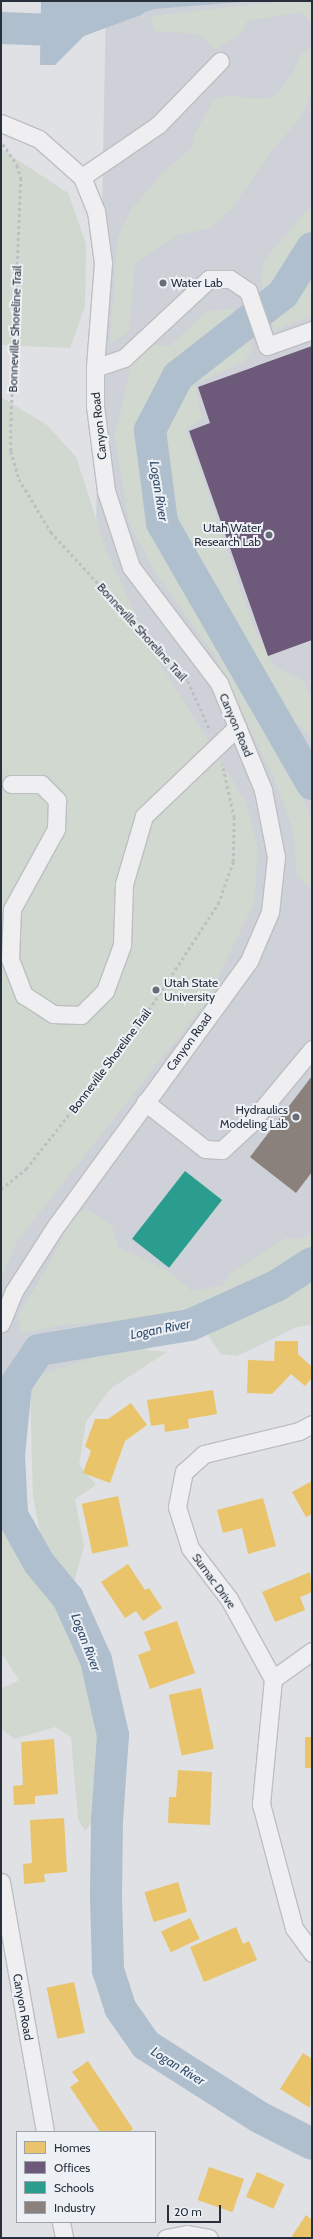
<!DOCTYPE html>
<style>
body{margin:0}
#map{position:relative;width:313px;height:2239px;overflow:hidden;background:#dfe1e4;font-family:Cabin,sans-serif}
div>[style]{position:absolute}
.built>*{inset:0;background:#ced1d7}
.green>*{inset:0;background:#d0d8d0}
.water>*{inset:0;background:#afbfce}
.homes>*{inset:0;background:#e9c46a;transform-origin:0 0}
.offices>*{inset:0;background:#6d597a}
.schools>*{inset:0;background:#2a9d8f;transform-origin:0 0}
.industry>*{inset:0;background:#8a817c}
.river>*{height:32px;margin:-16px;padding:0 16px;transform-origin:16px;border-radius:16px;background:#afbfce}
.path>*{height:2.5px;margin-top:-1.25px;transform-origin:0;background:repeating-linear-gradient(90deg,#bdc0c3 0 3px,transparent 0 6px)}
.roads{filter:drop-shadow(1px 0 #bdbfc2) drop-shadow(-1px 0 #bdbfc2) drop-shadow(0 1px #bdbfc2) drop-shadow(0 -1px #bdbfc2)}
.minor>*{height:17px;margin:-8.5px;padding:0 8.5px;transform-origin:8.5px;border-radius:8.5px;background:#efeff1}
.dots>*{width:11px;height:11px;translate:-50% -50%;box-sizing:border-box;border:2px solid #edf0f4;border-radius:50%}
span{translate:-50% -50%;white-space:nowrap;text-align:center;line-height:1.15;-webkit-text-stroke:4px #edf0f4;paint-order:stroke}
.poi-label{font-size:12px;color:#28303c}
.left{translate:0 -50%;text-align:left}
.right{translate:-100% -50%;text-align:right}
.street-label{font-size:12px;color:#28303c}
.water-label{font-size:13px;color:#344f6e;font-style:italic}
.frame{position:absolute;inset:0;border:2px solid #28303c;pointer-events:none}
.legend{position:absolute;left:16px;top:2131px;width:140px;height:92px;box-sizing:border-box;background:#edf0f4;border:1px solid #9ea3aa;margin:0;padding:5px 7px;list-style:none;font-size:12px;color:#28303c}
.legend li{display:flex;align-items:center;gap:8px;height:20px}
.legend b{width:20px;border:1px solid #9ea3aa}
.scale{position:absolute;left:167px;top:2205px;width:54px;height:18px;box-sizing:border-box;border:2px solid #28303c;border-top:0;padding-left:5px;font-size:12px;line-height:14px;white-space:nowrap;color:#28303c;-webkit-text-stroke:3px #edf0f4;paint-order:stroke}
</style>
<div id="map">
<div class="built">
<div style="clip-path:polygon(106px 1px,312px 1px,312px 1294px,61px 1377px,1px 1417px,1px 496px,93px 685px)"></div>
</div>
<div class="green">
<div style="clip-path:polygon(285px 1px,312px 1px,312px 24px,302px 12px,247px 21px,241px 34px,215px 49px,199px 34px,154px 31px,151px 16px)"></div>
<div style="clip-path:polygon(312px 45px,312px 92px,301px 117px,272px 151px,232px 208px,211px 228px,178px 235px,135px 263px,129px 331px,110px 345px,117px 239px,130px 211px,163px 172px,191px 149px,194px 135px,214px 99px,232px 95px,251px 99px,273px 98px,293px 72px,301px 54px)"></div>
<div style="clip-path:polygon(1px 149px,68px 193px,86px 244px,85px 306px,70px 348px,1px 345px)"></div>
<div style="clip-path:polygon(312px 205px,312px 316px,274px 331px,261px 292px,263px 261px)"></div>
<div style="clip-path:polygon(233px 309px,246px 330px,253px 349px,244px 362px,195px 384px,202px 419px,186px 428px,253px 626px,275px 667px,304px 681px,312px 700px,312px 745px,307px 732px,274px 704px,231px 621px,208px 593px,199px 602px,218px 639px,266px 714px,312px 819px,312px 891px,297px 875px,293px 830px,273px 776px,215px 656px,155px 572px,129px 523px,114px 433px,119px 420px,130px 368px,146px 344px,170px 346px,206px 311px)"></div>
<div style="clip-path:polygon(1px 357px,1px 397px,47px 425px,76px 457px,107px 552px,152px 650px,246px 802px,258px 850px,254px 903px,207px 1001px,18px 1240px,1px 1279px)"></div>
<div style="clip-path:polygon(87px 1209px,112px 1225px,118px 1247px,169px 1271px,192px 1291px,223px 1285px,231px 1273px,286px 1238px,304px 1239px,312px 1231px,312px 1325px,297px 1327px,237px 1356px,221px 1354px,208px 1335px,244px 1308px,202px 1315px,61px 1325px,21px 1334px,18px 1315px,50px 1263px,75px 1214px)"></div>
<div style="clip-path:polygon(125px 1348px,167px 1352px,110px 1389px,86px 1422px,79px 1465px,96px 1485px,75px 1499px,84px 1546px,72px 1589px,54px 1593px,77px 1641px,102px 1729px,102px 1809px,85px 1831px,78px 1819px,71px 1737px,55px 1727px,14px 1739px,1px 1728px,1px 1689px,19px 1680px,1px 1652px,1px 1427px,7px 1435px,4px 1468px,8px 1535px,36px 1546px,42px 1542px,33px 1497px,30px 1384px,39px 1375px)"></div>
</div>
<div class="water">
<div style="clip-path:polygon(41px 1px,253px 1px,154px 9px,89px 31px,55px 65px,40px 65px)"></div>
</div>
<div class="homes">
<div style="clip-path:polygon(275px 1341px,298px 1341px,298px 1354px,312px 1367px,312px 1378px,305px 1386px,291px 1374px,272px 1394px,247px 1393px,248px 1360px,274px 1361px)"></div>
<div style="clip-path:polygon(213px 1390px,217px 1414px,188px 1419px,189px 1428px,165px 1432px,164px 1424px,151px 1426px,147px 1400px)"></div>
<div style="clip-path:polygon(131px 1403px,147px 1425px,125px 1441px,110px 1483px,83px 1473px,91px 1451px,85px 1446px,95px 1419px,108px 1419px)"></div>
<div style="clip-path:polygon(312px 1481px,312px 1514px,306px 1517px,292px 1492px)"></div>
<div style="left:118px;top:1496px;width:51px;height:37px;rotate:78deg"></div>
<div style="clip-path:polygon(263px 1498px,276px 1546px,248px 1554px,242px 1528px,223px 1533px,217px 1510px)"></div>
<div style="clip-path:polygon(128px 1564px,145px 1590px,149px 1588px,162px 1608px,143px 1621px,136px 1611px,125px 1618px,101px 1582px)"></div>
<div style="clip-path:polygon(310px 1572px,312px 1592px,300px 1597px,305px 1610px,275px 1622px,262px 1592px)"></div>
<div style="clip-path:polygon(177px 1621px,195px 1673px,150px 1689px,138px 1655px,151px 1650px,144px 1632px)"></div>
<div style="left:201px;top:1688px;width:62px;height:33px;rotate:78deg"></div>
<div style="left:305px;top:1737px;width:7px;height:31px"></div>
<div style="clip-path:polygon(54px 1739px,58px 1794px,35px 1796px,35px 1804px,14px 1805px,13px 1786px,23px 1785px,21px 1742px)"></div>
<div style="clip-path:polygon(178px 1770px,212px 1772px,210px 1825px,168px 1823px,169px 1797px,176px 1797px)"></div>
<div style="clip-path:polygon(64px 1818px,67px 1872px,44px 1874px,45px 1882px,24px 1884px,23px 1864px,32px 1863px,30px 1820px)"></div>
<div style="left:178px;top:1882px;width:31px;height:35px;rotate:73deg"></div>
<div style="left:190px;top:1918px;width:23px;height:32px;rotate:65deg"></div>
<div style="clip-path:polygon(236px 1927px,243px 1944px,249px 1941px,257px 1960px,204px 1982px,190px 1947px)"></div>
<div style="left:74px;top:1982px;width:52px;height:28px;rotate:78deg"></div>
<div style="clip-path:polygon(303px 2053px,312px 2059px,310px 2108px,280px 2089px)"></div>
<div style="clip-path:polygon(88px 2061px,133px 2129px,129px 2132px,100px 2132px,70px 2087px,79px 2081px,72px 2072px)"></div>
<div style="left:209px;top:2167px;width:37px;height:35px;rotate:19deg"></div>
<div style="left:257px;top:2172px;width:30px;height:27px;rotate:24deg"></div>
<div style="clip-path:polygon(306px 2215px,312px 2220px,312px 2238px,294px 2238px,292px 2236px)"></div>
</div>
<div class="offices">
<div style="clip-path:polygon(312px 346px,312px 640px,268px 656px,189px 431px,210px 423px,198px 387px)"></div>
</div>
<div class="schools">
<div style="left:185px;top:1171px;width:47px;height:86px;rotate:38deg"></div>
</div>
<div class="industry">
<div style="clip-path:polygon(312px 1076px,312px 1172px,296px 1193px,250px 1157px)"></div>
</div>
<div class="river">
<div style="left:1px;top:28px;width:53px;rotate:2.2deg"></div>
<div style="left:54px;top:30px;width:84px;rotate:-20.2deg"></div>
<div style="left:312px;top:248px;width:54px;rotate:122.2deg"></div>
<div style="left:283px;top:294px;width:133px;rotate:142deg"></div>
<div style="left:178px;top:376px;width:61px;rotate:117.4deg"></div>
<div style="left:150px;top:430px;width:94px;rotate:82.6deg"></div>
<div style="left:162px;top:523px;width:301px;rotate:60.1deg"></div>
<div style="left:312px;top:1263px;width:43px;rotate:147.4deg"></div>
<div style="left:276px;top:1286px;width:94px;rotate:155.6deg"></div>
<div style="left:190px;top:1325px;width:153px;rotate:170.6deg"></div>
<div style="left:39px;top:1350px;width:41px;rotate:124.1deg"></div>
<div style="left:16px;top:1384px;width:71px;rotate:95.6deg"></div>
<div style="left:9px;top:1455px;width:60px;rotate:87.1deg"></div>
<div style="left:12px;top:1515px;width:55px;rotate:60.6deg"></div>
<div style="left:39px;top:1563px;width:45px;rotate:50.4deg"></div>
<div style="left:68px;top:1598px;width:68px;rotate:65.7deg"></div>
<div style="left:96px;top:1660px;width:77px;rotate:77.2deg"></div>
<div style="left:113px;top:1735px;width:86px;rotate:94deg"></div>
<div style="left:107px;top:1821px;width:76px;rotate:90.8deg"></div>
<div style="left:106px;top:1897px;width:73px;rotate:88.4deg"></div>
<div style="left:108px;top:1970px;width:40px;rotate:72deg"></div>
<div style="left:120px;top:2008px;width:45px;rotate:54.9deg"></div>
<div style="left:146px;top:2045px;width:134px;rotate:32.5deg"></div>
<div style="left:259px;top:2117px;width:59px;rotate:27deg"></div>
</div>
<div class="path">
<div style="left:3px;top:144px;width:25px;rotate:56deg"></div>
<div style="left:17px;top:165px;width:14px;rotate:73deg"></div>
<div style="left:21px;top:178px;width:252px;rotate:92.3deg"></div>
<div style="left:11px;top:430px;width:21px;rotate:90deg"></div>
<div style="left:11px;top:451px;width:29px;rotate:74deg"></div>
<div style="left:19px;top:479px;width:62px;rotate:58.9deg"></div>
<div style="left:51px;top:532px;width:202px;rotate:47.4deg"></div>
<div style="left:188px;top:681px;width:54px;rotate:65.8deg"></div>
<div style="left:1px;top:1189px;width:32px;rotate:-39deg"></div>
<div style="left:26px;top:1169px;width:183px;rotate:-51.9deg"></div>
<div style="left:139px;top:1025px;width:145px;rotate:-56.9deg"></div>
<div style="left:218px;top:904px;width:45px;rotate:-70.3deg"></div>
<div style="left:233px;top:862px;width:44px;rotate:-88.7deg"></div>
<div style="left:234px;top:818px;width:55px;rotate:-102.5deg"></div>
</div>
<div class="roads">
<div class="minor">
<div style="left:1px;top:123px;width:41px;rotate:22.8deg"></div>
<div style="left:39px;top:139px;width:57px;rotate:41.5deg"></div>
<div style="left:82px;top:177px;width:37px;rotate:68deg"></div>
<div style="left:96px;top:211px;width:52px;rotate:82.3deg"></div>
<div style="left:103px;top:263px;width:105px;rotate:94.4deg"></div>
<div style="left:95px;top:368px;width:38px;rotate:90deg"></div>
<div style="left:95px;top:406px;width:86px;rotate:82.6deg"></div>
<div style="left:106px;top:491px;width:80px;rotate:71.8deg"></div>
<div style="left:131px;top:567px;width:146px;rotate:52.8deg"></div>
<div style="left:219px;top:683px;width:116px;rotate:67.6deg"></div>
<div style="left:263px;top:790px;width:68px;rotate:79deg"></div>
<div style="left:276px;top:857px;width:55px;rotate:96.2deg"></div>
<div style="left:270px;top:912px;width:53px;rotate:113.2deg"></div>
<div style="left:249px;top:961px;width:326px;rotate:126.1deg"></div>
<div style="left:57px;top:1224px;width:80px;rotate:122.7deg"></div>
<div style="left:14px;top:1291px;width:35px;rotate:112deg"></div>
<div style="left:82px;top:177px;width:92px;rotate:-34.4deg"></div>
<div style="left:158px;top:125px;width:89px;rotate:-45.9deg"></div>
<div style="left:95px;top:368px;width:31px;rotate:-19deg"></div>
<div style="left:124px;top:358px;width:116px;rotate:-42.9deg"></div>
<div style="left:209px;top:279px;width:21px"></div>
<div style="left:230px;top:279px;width:22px;rotate:34deg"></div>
<div style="left:248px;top:291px;width:58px;rotate:70.9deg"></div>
<div style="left:267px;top:346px;width:48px;rotate:-19.6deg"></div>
<div style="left:11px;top:784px;width:30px"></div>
<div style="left:41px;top:784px;width:23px;rotate:45deg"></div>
<div style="left:57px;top:800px;width:29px;rotate:92deg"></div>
<div style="left:56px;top:829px;width:91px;rotate:118.8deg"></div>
<div style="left:12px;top:909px;width:50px;rotate:92.3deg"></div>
<div style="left:10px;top:959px;width:39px;rotate:69deg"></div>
<div style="left:24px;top:995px;width:35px;rotate:33deg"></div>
<div style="left:53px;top:1014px;width:28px;rotate:2deg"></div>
<div style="left:81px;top:1015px;width:34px;rotate:-45deg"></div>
<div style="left:105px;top:991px;width:49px;rotate:-69.7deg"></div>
<div style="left:122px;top:945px;width:61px;rotate:-88.1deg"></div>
<div style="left:124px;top:884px;width:71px;rotate:-73.6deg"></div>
<div style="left:144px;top:816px;width:129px;rotate:-43.7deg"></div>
<div style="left:145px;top:1102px;width:76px;rotate:38.1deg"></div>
<div style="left:205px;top:1149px;width:17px;rotate:3deg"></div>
<div style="left:222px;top:1150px;width:37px;rotate:-43deg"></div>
<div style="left:249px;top:1125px;width:99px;rotate:-50.3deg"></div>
<div style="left:312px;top:1651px;width:48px;rotate:144.3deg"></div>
<div style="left:273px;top:1679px;width:126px;rotate:95.5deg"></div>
<div style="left:261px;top:1804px;width:128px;rotate:75.1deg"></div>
<div style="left:294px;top:1928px;width:31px;rotate:54deg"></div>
<div style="left:273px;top:1679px;width:91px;rotate:-118.8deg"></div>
<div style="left:229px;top:1599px;width:64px;rotate:-127.4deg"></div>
<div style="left:190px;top:1548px;width:43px;rotate:-107.6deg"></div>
<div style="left:177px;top:1507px;width:36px;rotate:-79deg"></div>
<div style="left:184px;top:1472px;width:27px;rotate:-42deg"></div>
<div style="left:204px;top:1454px;width:98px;rotate:-13.6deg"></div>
<div style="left:299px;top:1431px;width:15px;rotate:-28deg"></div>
<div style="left:1px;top:1882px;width:254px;rotate:80deg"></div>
<div style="left:61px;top:2222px;width:16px;rotate:79deg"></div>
<div style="left:166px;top:2238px;width:21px;rotate:-11deg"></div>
<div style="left:187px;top:2234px;width:22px;rotate:10deg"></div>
</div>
</div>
<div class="dots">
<div style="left:163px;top:283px;background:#686e77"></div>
<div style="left:269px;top:535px;background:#686e77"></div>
<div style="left:156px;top:990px;background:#686e77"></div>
<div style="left:296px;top:1117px;background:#686e77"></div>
</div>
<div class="poi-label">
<span class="left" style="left:171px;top:283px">Water Lab</span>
<span class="right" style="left:261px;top:535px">Utah Water<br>Research Lab</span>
<span class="left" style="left:164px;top:990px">Utah State<br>University</span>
<span class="right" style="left:288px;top:1117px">Hydraulics<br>Modeling Lab</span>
</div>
<div class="street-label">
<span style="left:15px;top:329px;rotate:-88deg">Bonneville Shoreline Trail</span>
<span style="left:99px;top:426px;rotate:-96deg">Canyon Road</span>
<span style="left:142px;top:632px;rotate:48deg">Bonneville Shoreline Trail</span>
<span style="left:236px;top:725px;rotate:67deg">Canyon Road</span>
<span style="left:189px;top:1042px;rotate:-54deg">Canyon Road</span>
<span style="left:110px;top:1061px;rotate:-53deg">Bonneville Shoreline Trail</span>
<span style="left:214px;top:1581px;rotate:54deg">Sumac Drive</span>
<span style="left:23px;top:2007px;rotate:80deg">Canyon Road</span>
</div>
<div class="water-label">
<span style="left:159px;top:491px;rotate:81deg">Logan River</span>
<span style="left:160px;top:1329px;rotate:-11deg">Logan River</span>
<span style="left:86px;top:1642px;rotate:69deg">Logan River</span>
<span style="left:178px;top:2066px;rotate:32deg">Logan River</span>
</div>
<div class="frame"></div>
<ul class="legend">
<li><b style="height:11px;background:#e9c46a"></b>Homes</li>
<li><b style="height:11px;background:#6d597a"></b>Offices</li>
<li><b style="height:11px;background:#2a9d8f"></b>Schools</li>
<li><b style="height:11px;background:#8a817c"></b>Industry</li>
</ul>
<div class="scale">20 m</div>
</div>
